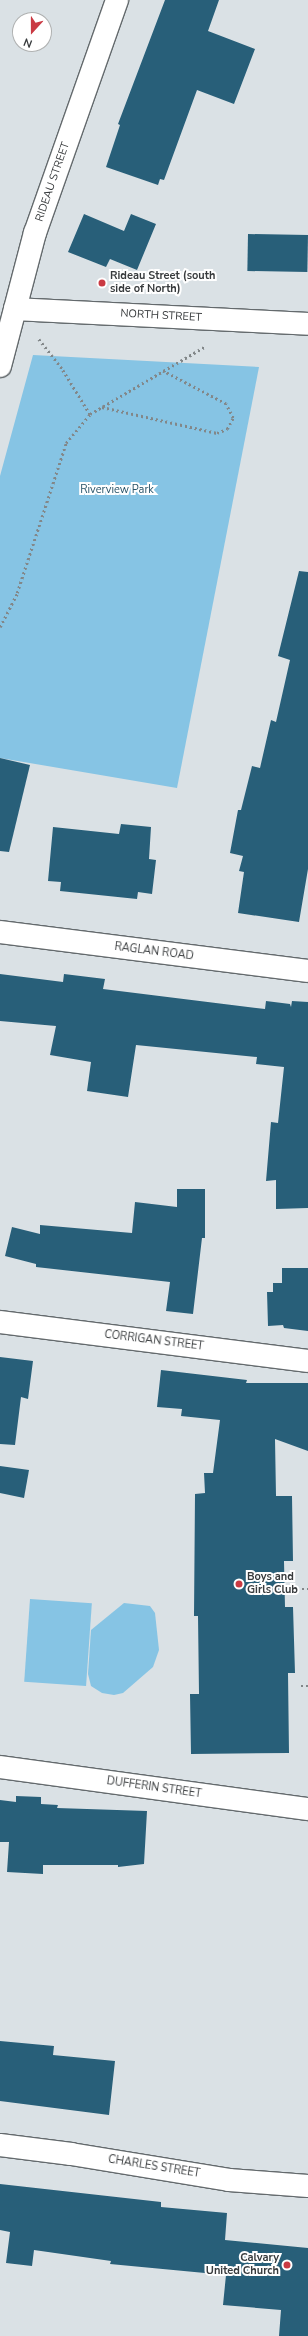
<!DOCTYPE html>
<style>
body{margin:0}
#map{position:relative;width:308px;height:2336px;overflow:hidden;background:#dae1e5;font-family:"Nunito Sans",sans-serif}
div>[style]{position:absolute}
.green>*{inset:0;background:#86c4e4;transform-origin:0 0}
.building>*{inset:0;background:#285f79;transform-origin:0 0}
.path>*{height:2.5px;margin-top:-1.25px;transform-origin:0;background:repeating-linear-gradient(90deg,#828789 0 2px,transparent 0 5px)}
.roads{filter:drop-shadow(1px 0 #646a6d) drop-shadow(-1px 0 #646a6d) drop-shadow(0 1px #646a6d) drop-shadow(0 -1px #646a6d)}
.minor>*{height:22px;margin:-11px;padding:0 11px;transform-origin:11px;border-radius:11px;background:#fff}
.tertiary>*{height:22px;margin:-11px;padding:0 11px;transform-origin:11px;border-radius:11px;background:#fff}
.dots>*{width:11px;height:11px;translate:-50% -50%;box-sizing:border-box;border:2px solid #fff;border-radius:50%}
span{translate:-50% -50%;white-space:nowrap;text-align:center;line-height:1.15;-webkit-text-stroke:4px #fff;paint-order:stroke}
.street-label{font-size:11px;color:#383b3d}
.poi-label{font-size:11px;color:#383b3d;font-weight:700}
.left{translate:0 -50%;text-align:left}
.right{translate:-100% -50%;text-align:right}
.park-label{font-size:11px;color:#285368}
.north{position:absolute;left:12px;top:12px;width:40px;height:40px;box-sizing:border-box;background:#fff;border:1px solid #afb1b1;border-radius:50%;rotate:201deg;font-size:11px;font-weight:700;line-height:16px;text-align:center;color:#383b3d}
.north::after{content:'';display:block;margin:auto;width:14px;height:18px;background:#ca3a43;clip-path:polygon(50% 0,100% 100%,50% 72%,0 100%)}
</style>
<div id="map">
<div class="green">
<div style="clip-path:polygon(33px 355px,259px 367px,177px 788px,0 758px,0 476px)"></div>
<div style="left:30px;top:1599px;width:62px;height:83px;rotate:4deg"></div>
<div style="clip-path:polygon(124px 1603px,150px 1606px,155px 1613px,159px 1650px,153px 1667px,123px 1693px,114px 1695px,102px 1693px,91px 1686px,88px 1674px,91px 1630px)"></div>
</div>
<div class="building">
<div style="clip-path:polygon(165px 0,219px 0,208px 31px,255px 49px,234px 104px,197px 90px,164px 180px,160px 179px,158px 185px,106px 167px,120px 125px,118px 124px)"></div>
<div style="clip-path:polygon(84px 214px,124px 231px,131px 214px,156px 224px,137px 270px,110px 259px,106px 267px,68px 252px)"></div>
<div style="left:248px;top:234px;width:60px;height:37px;rotate:1deg"></div>
<div style="clip-path:polygon(299px 571px,308px 572px,308px 869px,299px 922px,238px 913px,244px 872px,239px 871px,243px 856px,230px 853px,238px 810px,241px 810px,252px 766px,260px 768px,271px 720px,276px 722px,290px 660px,278px 656px)"></div>
<div style="clip-path:polygon(0 758px,30px 765px,9px 852px,0 851px)"></div>
<div style="clip-path:polygon(121px 824px,151px 827px,149px 859px,156px 860px,152px 894px,138px 892px,137px 899px,60px 891px,61px 882px,48px 881px,53px 827px,119px 834px)"></div>
<div style="clip-path:polygon(0 974px,63px 982px,64px 974px,105px 979px,103px 989px,265px 1009px,266px 1001px,290px 1004px,291px 1007px,292px 1001px,308px 1002px,308px 1208px,276px 1209px,276px 1180px,266px 1181px,271px 1122px,278px 1123px,284px 1067px,256px 1064px,257px 1057px,136px 1045px,128px 1097px,87px 1091px,91px 1062px,50px 1055px,56px 1026px,0 1021px)"></div>
<div style="clip-path:polygon(177px 1189px,205px 1189px,205px 1238px,202px 1238px,193px 1314px,166px 1311px,170px 1282px,36px 1267px,36px 1264px,5px 1256px,12px 1227px,40px 1234px,40px 1225px,132px 1233px,135px 1202px,177px 1207px)"></div>
<div style="clip-path:polygon(282px 1268px,308px 1268px,308px 1331px,284px 1328px,283px 1325px,268px 1326px,267px 1292px,273px 1292px,273px 1283px,282px 1283px)"></div>
<div style="clip-path:polygon(0 1357px,33px 1361px,28px 1399px,21px 1397px,15px 1445px,0 1444px)"></div>
<div style="clip-path:polygon(161px 1370px,247px 1380px,246px 1383px,308px 1383px,308px 1451px,275px 1439px,276px 1496px,292px 1496px,293px 1561px,284px 1561px,285px 1607px,293px 1607px,295px 1673px,288px 1673px,289px 1753px,191px 1754px,190px 1694px,199px 1694px,198px 1616px,194px 1616px,195px 1494px,205px 1493px,204px 1473px,213px 1473px,220px 1420px,181px 1416px,182px 1409px,157px 1407px)"></div>
<div style="clip-path:polygon(0 1466px,29px 1470px,24px 1498px,0 1493px)"></div>
<div style="clip-path:polygon(16px 1796px,41px 1797px,41px 1804px,58px 1805px,57px 1808px,147px 1811px,144px 1864px,118px 1867px,118px 1865px,43px 1865px,43px 1874px,7px 1872px,9px 1842px,0 1842px,0 1800px,16px 1802px)"></div>
<div style="clip-path:polygon(0 2041px,54px 2046px,53px 2055px,115px 2061px,109px 2115px,0 2101px)"></div>
<div style="clip-path:polygon(0 2184px,161px 2202px,161px 2207px,227px 2213px,225px 2240px,308px 2248px,308px 2336px,279px 2336px,281px 2310px,223px 2305px,226px 2275px,110px 2264px,111px 2261px,34px 2250px,32px 2266px,6px 2263px,10px 2232px,0 2230px)"></div>
</div>
<div class="path">
<div style="left:39px;top:339px;width:39px;rotate:52deg"></div>
<div style="left:63px;top:370px;width:52px;rotate:58.5deg"></div>
<div style="left:90px;top:414px;width:134px;rotate:-30.4deg"></div>
<div style="left:102px;top:407px;width:118px;rotate:12.7deg"></div>
<div style="left:217px;top:433px;width:11px;rotate:-22deg"></div>
<div style="left:227px;top:429px;width:13px;rotate:-61deg"></div>
<div style="left:233px;top:418px;width:16px;rotate:-117deg"></div>
<div style="left:226px;top:404px;width:71px;rotate:-152.4deg"></div>
<div style="left:0;top:627px;width:38px;rotate:-63deg"></div>
<div style="left:17px;top:593px;width:158px;rotate:-71.9deg"></div>
<div style="left:66px;top:443px;width:38px;rotate:-50deg"></div>
<div style="left:292px;top:1589px;width:16px"></div>
<div style="left:301px;top:1686px;width:7px"></div>
</div>
<div class="roads">
<div class="minor">
<div style="left:15px;top:309px;width:293px;rotate:2.9deg"></div>
<div style="left:0;top:932px;width:310px;rotate:7.2deg"></div>
<div style="left:0;top:1322px;width:310px;rotate:7.2deg"></div>
<div style="left:0;top:1767px;width:311px;rotate:7.8deg"></div>
<div style="left:0;top:2145px;width:72px;rotate:7.2deg"></div>
<div style="left:71px;top:2154px;width:160px;rotate:9.3deg"></div>
<div style="left:229px;top:2180px;width:79px;rotate:4.3deg"></div>
</div>
<div class="tertiary">
<div style="left:0;top:366px;width:138px;rotate:-75.3deg"></div>
<div style="left:35px;top:233px;width:247px;rotate:-70.6deg"></div>
</div>
</div>
<div class="dots">
<div style="left:102px;top:283px;background:#ca3a43"></div>
<div style="left:239px;top:1584px;background:#ca3a43"></div>
<div style="left:287px;top:2265px;background:#ca3a43"></div>
</div>
<div class="street-label">
<span style="left:53px;top:182px;rotate:-71deg">RIDEAU STREET</span>
<span style="left:161px;top:316px;rotate:3deg">NORTH STREET</span>
<span style="left:154px;top:952px;rotate:7deg">RAGLAN ROAD</span>
<span style="left:154px;top:1341px;rotate:7deg">CORRIGAN STREET</span>
<span style="left:154px;top:1788px;rotate:8deg">DUFFERIN STREET</span>
<span style="left:154px;top:2167px;rotate:9deg">CHARLES STREET</span>
</div>
<div class="poi-label">
<span class="left" style="left:110px;top:283px">Rideau Street (south<br>side of North)</span>
<span class="left" style="left:247px;top:1584px">Boys and<br>Girls Club</span>
<span class="right" style="left:279px;top:2265px">Calvary<br>United Church</span>
</div>
<div class="park-label">
<span style="left:117px;top:490px">Riverview Park</span>
</div>
<div class="north">N</div>
</div>
